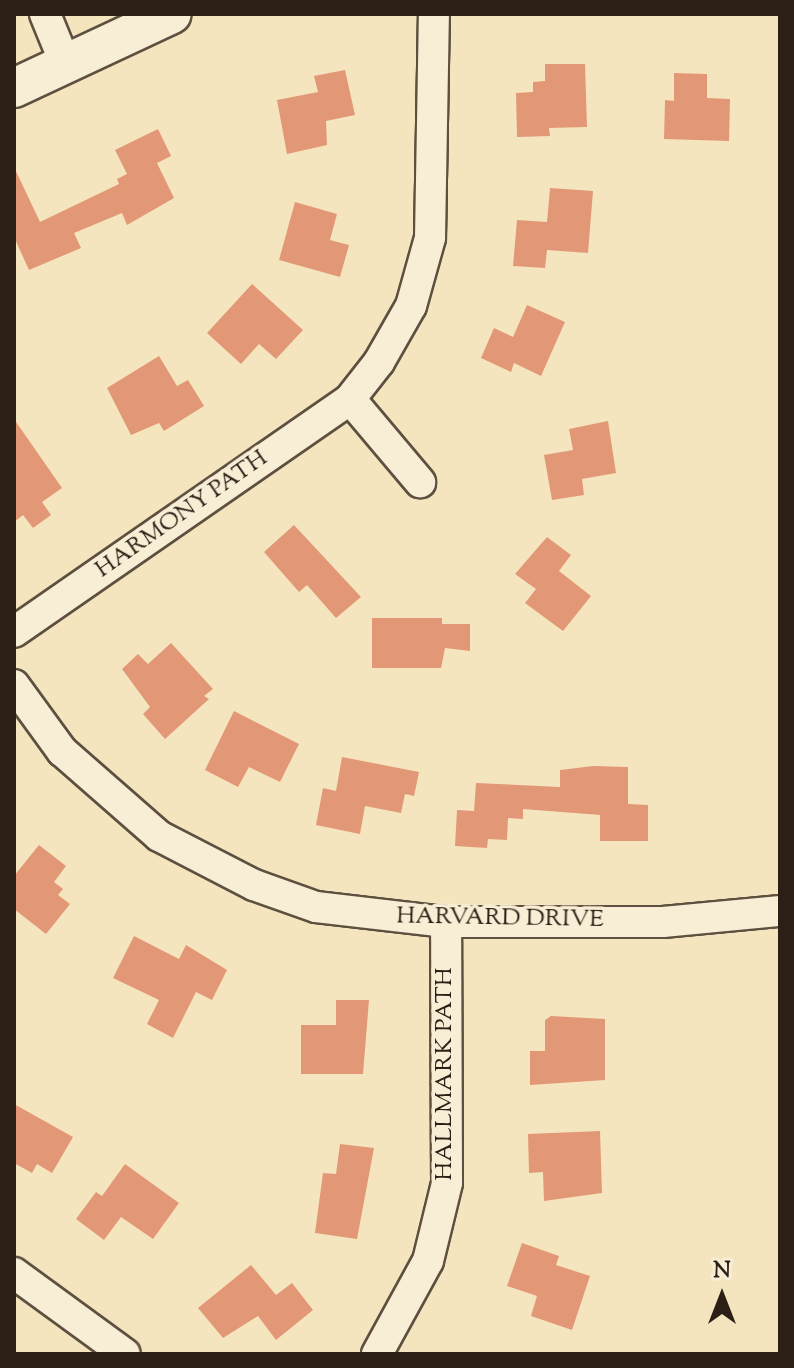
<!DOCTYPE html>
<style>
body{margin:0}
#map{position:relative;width:794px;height:1368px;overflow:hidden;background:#f5e5be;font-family:"Sorts Mill Goudy",serif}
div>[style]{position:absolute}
.building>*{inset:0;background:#e29876}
.roads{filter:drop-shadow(2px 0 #5e5040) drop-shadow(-2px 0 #5e5040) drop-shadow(0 2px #5e5040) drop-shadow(0 -2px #5e5040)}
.minor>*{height:30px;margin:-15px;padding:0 15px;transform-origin:15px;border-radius:15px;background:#f8eed5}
.tertiary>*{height:38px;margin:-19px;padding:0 19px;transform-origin:19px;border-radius:19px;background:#f8eed5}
span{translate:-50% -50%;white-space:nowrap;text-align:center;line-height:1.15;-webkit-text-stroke:7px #f8eed5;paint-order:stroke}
.street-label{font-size:24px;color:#2b1f16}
.frame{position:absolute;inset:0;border:16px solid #2b1f16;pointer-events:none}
.north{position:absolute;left:682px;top:1256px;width:80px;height:80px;-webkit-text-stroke:6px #f8eed5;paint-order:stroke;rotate:0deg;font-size:22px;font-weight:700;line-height:32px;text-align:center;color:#2b1f16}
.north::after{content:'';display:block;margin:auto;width:28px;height:36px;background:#2b1f16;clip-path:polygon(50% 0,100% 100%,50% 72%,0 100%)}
</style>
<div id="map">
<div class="building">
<div style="clip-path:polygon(545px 64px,585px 64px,587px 127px,549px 128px,550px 136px,517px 137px,516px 93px,533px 92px,533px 82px,545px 81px)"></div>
<div style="clip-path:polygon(345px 70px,355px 115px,326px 121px,327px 145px,287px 154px,277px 100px,318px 92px,314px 76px)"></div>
<div style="clip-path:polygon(674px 73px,707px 74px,707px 98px,730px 99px,729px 141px,664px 139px,665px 100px,674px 101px)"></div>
<div style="clip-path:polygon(158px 129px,171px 156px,157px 163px,174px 198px,127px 225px,122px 213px,74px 233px,81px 248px,29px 270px,14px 237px,14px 167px,40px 222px,119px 184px,117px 179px,127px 174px,115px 150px)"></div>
<div style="clip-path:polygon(550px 188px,593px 191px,588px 253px,547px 250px,545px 268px,513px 266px,517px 220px,547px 222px)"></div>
<div style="clip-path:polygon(295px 202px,337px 214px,330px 240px,349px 245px,340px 277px,279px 260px)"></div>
<div style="clip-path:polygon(252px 284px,303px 330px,276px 359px,259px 344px,241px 364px,207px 333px)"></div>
<div style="clip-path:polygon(527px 305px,565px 322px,541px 376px,514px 363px,511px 372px,481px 358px,494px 328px,513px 337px)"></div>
<div style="clip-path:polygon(159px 356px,177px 386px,188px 380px,204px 406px,164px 431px,159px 423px,131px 435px,107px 388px)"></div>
<div style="clip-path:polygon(14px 419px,62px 488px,42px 502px,51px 515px,33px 528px,23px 515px,14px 522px)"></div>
<div style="clip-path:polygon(608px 421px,616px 473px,582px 479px,584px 495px,552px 500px,544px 455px,573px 450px,569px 429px)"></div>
<div style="clip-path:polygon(294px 525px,361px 597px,336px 618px,307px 585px,299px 592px,264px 552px)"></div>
<div style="clip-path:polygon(547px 537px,571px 555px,559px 571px,591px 596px,563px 631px,525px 603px,536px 589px,515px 574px)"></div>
<div style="clip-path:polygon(372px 618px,442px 618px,442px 624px,470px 624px,470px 651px,445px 648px,441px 668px,372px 668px)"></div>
<div style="clip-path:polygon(171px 643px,213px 689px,204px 696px,209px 699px,165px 739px,143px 714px,150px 707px,122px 669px,138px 654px,148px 664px)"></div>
<div style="clip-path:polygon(234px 711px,299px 744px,280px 782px,249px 767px,238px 787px,205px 770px)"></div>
<div style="clip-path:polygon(342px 757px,419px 772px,414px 796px,405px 794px,401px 813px,365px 806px,360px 834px,316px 825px,323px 788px,336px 791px)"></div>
<div style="clip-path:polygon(593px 766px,628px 767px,628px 804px,648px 805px,648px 841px,600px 841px,600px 815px,523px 809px,523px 819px,508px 818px,507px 840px,488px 839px,487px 848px,455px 846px,457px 810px,474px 811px,476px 783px,560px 787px,560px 770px)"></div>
<div style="clip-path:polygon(39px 845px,66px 866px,54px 882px,63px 889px,58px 895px,70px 904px,46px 934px,14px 909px,14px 876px)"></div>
<div style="clip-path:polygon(134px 936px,179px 959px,186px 945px,227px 970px,212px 1000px,196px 992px,173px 1038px,147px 1024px,159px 1000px,113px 978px)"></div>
<div style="clip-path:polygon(336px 1000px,369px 1000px,363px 1074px,301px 1074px,301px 1025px,336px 1025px)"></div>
<div style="clip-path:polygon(551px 1016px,605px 1019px,605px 1080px,530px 1085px,530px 1051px,545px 1051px,545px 1020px)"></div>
<div style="clip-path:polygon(14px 1104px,73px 1137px,52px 1173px,37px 1164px,32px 1173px,14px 1163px)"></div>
<div style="clip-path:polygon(600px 1131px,602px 1193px,544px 1201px,543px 1172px,529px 1173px,528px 1134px)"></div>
<div style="clip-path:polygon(340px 1144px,374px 1148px,357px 1239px,315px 1233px,323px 1173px,336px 1174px)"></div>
<div style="clip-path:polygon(125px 1164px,179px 1203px,153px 1239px,121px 1217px,104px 1240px,76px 1219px,96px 1192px,102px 1196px)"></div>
<div style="clip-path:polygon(522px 1243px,559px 1256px,556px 1265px,590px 1276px,572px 1330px,531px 1316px,537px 1296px,507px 1286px)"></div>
<div style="clip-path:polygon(251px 1265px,276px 1295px,292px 1283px,313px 1310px,276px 1340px,258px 1316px,223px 1338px,198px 1308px)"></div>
</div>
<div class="roads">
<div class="minor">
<div style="left:45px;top:14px;width:53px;rotate:67.8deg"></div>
<div style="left:350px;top:399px;width:109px;rotate:49.9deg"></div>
<div style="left:14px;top:632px;width:409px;rotate:-34.7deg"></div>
<div style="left:350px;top:399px;width:47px;rotate:-51.9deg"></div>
<div style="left:379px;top:362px;width:64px;rotate:-60.3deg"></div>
<div style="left:411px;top:306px;width:71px;rotate:-74.4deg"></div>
<div style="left:430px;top:238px;width:224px;rotate:-89deg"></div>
<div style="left:14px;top:685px;width:82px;rotate:54deg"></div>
<div style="left:62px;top:751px;width:129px;rotate:41.2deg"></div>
<div style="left:159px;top:836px;width:107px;rotate:27.3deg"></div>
<div style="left:254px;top:885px;width:66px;rotate:19.5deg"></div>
<div style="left:316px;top:907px;width:131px;rotate:6.6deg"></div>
<div style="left:446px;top:922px;width:217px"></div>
<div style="left:663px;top:922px;width:118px;rotate:-5.4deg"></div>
<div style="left:14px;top:1273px;width:137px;rotate:36.1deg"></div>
<div style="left:377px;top:1354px;width:106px;rotate:-61.3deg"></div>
<div style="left:428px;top:1261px;width:80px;rotate:-76.3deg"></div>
<div style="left:447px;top:1183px;width:261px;rotate:-90.2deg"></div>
</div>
<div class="tertiary">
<div style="left:14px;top:88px;width:174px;rotate:-25.1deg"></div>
</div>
</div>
<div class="street-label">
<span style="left:182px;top:515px;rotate:-35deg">HARMONY PATH</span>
<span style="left:500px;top:919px;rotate:1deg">HARVARD DRIVE</span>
<span style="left:446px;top:1074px;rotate:-90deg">HALLMARK PATH</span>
</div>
<div class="frame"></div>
<div class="north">N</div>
</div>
